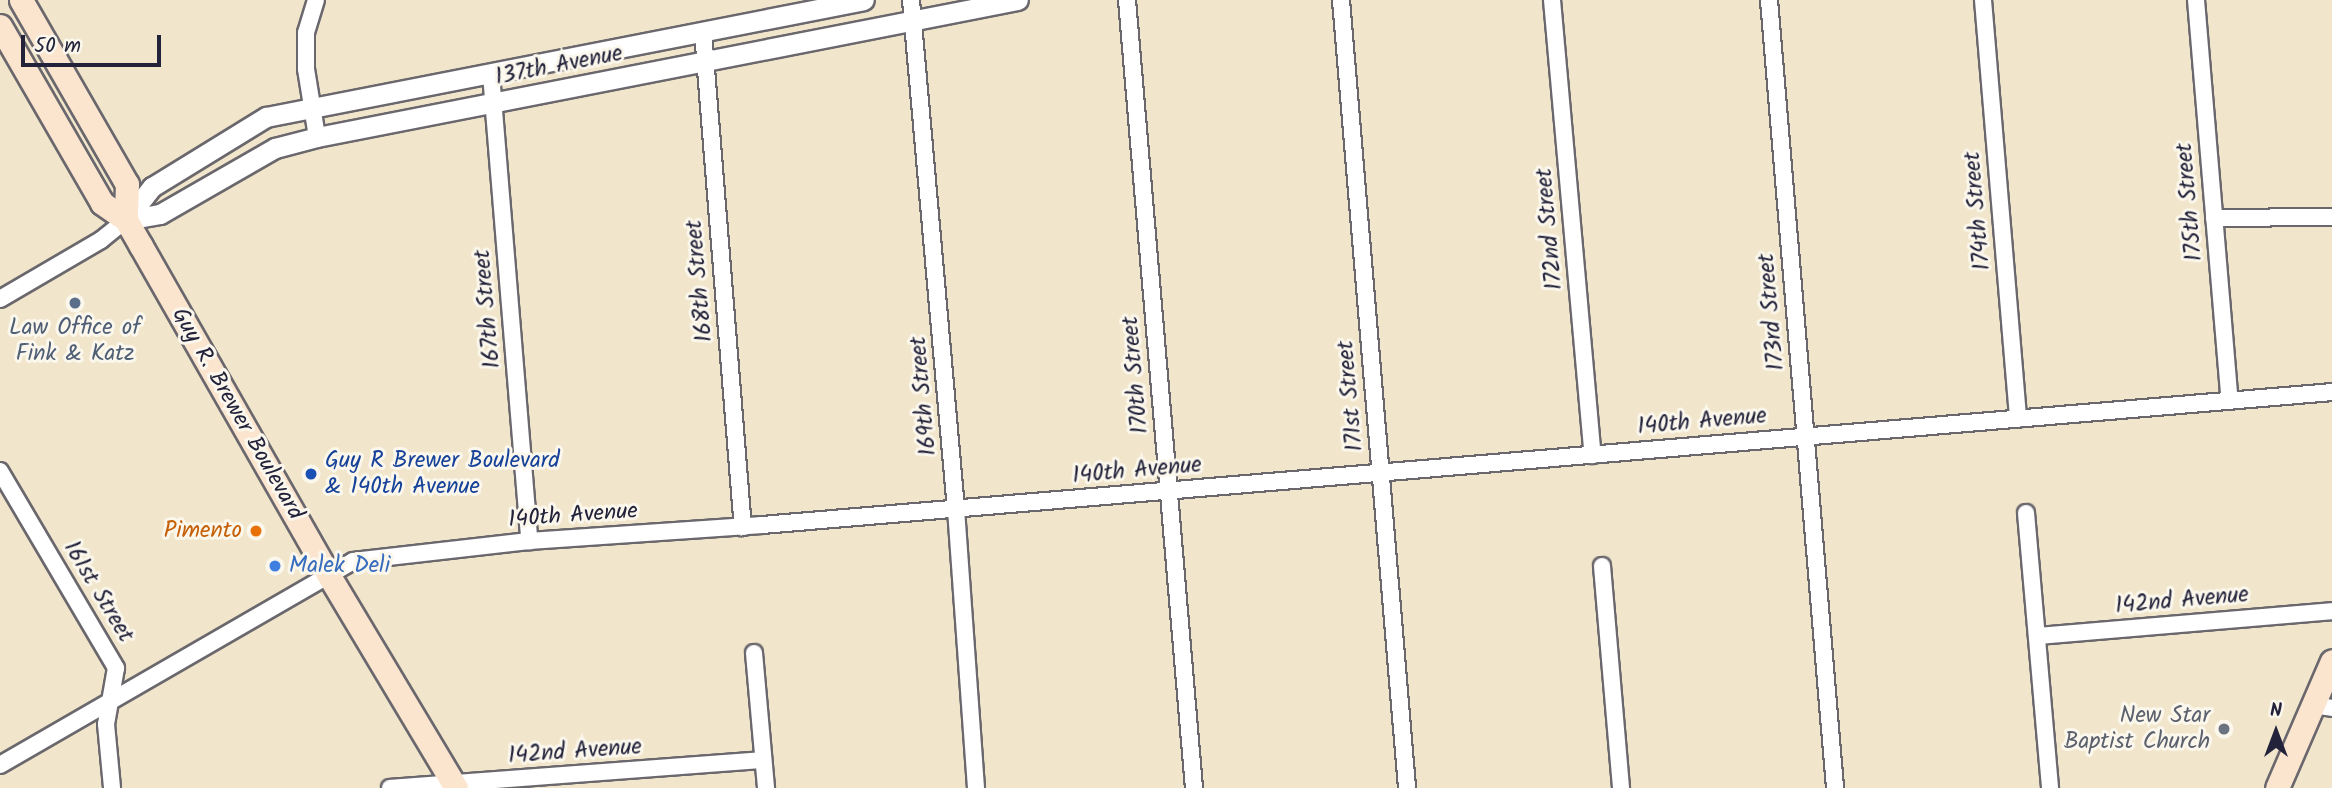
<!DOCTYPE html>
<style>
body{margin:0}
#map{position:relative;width:2332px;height:788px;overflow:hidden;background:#f1e6cb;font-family:Kalam,sans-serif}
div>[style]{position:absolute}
.roads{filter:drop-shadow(2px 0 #6a676d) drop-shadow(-2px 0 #6a676d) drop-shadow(0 2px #6a676d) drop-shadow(0 -2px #6a676d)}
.minor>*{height:16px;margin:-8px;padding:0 8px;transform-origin:8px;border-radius:8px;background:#fff}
.tertiary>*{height:19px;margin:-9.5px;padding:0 9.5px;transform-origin:9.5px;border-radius:9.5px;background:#fff}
.secondary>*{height:23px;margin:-11.5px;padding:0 11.5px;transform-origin:11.5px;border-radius:11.5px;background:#fce5cf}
.dots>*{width:19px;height:19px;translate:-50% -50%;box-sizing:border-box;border:4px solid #fbf7ec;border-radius:50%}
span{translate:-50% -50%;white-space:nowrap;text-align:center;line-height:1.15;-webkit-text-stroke:6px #fbf7ec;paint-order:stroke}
.street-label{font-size:23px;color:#22223b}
.service-label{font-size:23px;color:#4e5e75}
.transit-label{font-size:23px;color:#164399}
.left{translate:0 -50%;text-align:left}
.food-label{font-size:23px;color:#c56008}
.right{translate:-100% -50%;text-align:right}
.shop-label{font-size:23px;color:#366cbe}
.worship-label{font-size:23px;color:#5b616d}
.north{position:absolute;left:2241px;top:697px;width:70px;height:70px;-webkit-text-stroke:5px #fbf7ec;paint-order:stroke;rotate:0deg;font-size:19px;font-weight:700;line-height:28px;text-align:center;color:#22223b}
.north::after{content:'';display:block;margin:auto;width:24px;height:32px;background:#22223b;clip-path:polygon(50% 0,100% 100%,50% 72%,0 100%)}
.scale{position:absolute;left:21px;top:35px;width:140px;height:32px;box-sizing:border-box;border:4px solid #22223b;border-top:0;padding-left:9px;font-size:21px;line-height:24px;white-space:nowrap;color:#22223b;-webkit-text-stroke:5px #fbf7ec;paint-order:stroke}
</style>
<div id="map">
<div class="roads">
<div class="minor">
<div style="left:316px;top:0;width:34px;rotate:107deg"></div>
<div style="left:306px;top:33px;width:36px;rotate:90deg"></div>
<div style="left:306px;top:69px;width:69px;rotate:80.8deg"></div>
<div style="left:911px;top:0;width:511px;rotate:84.95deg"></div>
<div style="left:956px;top:509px;width:280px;rotate:85.9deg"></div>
<div style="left:1127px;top:0;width:791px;rotate:85.14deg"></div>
<div style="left:1341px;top:0;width:791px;rotate:85.21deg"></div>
<div style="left:1552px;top:0;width:457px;rotate:84.9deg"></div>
<div style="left:1769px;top:0;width:791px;rotate:85.21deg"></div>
<div style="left:1983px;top:0;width:420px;rotate:85.2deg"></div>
<div style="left:2196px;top:0;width:402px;rotate:85.2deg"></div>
<div style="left:703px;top:32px;width:497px;rotate:85.4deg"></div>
<div style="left:491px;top:74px;width:469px;rotate:85.3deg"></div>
<div style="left:2214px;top:218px;width:118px;rotate:-0.5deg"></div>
<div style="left:0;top:299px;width:117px;rotate:-30.3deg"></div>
<div style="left:101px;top:240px;width:32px;rotate:-39deg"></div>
<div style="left:0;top:471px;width:229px;rotate:59.5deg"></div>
<div style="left:116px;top:668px;width:57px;rotate:100.1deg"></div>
<div style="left:106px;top:724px;width:64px;rotate:84.6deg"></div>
<div style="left:2026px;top:513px;width:276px;rotate:85deg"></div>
<div style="left:1602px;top:566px;width:223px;rotate:85.1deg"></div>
<div style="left:2037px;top:636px;width:296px;rotate:-4.8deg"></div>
<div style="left:754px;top:653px;width:136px;rotate:84.9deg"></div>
<div style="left:2313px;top:705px;width:19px;rotate:9deg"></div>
<div style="left:0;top:765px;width:408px;rotate:-30deg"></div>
<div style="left:353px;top:561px;width:177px;rotate:-6.5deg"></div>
<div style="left:529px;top:541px;width:234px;rotate:-3.9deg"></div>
<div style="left:762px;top:525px;width:1576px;rotate:-4.84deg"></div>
<div style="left:390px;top:788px;width:374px;rotate:-4.3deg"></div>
</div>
<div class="tertiary">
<div style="left:126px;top:220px;width:35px;rotate:-10deg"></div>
<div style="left:160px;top:214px;width:133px;rotate:-29.9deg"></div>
<div style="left:275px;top:148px;width:43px;rotate:-14.7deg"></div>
<div style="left:317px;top:137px;width:714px;rotate:-11.06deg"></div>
<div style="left:126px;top:220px;width:42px;rotate:-51.8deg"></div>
<div style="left:152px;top:187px;width:134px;rotate:-31.6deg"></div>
<div style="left:266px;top:117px;width:609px;rotate:-11.07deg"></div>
</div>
<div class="secondary">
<div style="left:21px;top:0;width:212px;rotate:60.1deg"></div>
<div style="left:127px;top:184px;width:36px;rotate:92deg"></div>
<div style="left:0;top:26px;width:204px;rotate:60deg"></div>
<div style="left:102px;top:203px;width:29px;rotate:35deg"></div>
<div style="left:126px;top:220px;width:30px;rotate:60deg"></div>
<div style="left:141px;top:246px;width:378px;rotate:60.3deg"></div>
<div style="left:328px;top:574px;width:249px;rotate:59.1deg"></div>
<div style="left:2277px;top:788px;width:138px;rotate:-66.6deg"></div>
</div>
</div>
<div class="dots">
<div style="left:75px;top:303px;background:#5c6f8a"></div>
<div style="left:311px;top:474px;background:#1a4fb4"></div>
<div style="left:256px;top:531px;background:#e8710a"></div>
<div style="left:275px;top:566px;background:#3f7fe0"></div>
<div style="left:2224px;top:729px;background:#6b7280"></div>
</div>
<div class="street-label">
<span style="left:559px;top:66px;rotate:-11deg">137th Avenue</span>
<span style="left:2190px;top:202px;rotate:-95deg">175th Street</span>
<span style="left:1978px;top:211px;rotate:-95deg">174th Street</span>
<span style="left:1550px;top:229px;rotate:-95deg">172nd Street</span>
<span style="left:700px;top:281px;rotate:-95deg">168th Street</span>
<span style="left:488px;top:309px;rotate:-95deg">167th Street</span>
<span style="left:1772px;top:312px;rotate:-95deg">173rd Street</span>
<span style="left:1136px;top:375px;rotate:-95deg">170th Street</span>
<span style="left:924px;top:396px;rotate:-95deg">169th Street</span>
<span style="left:1351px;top:396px;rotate:-95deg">171st Street</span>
<span style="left:237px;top:414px;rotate:60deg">Guy R. Brewer Boulevard</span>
<span style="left:1702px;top:422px;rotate:-5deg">140th Avenue</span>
<span style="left:1137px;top:471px;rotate:-5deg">140th Avenue</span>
<span style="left:573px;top:516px;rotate:-4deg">140th Avenue</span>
<span style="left:98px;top:592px;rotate:59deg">161st Street</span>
<span style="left:2182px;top:601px;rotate:-5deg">142nd Avenue</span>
<span style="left:575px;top:752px;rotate:-4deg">142nd Avenue</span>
</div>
<div class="service-label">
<span style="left:75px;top:341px">Law Office of<br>Fink &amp; Katz</span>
</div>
<div class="transit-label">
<span class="left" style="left:325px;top:474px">Guy R Brewer Boulevard<br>&amp; 140th Avenue</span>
</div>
<div class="food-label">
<span class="right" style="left:242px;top:531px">Pimento</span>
</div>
<div class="shop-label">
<span class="left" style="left:289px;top:566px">Malek Deli</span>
</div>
<div class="worship-label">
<span class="right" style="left:2210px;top:729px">New Star<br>Baptist Church</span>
</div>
<div class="north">N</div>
<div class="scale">50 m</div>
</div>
